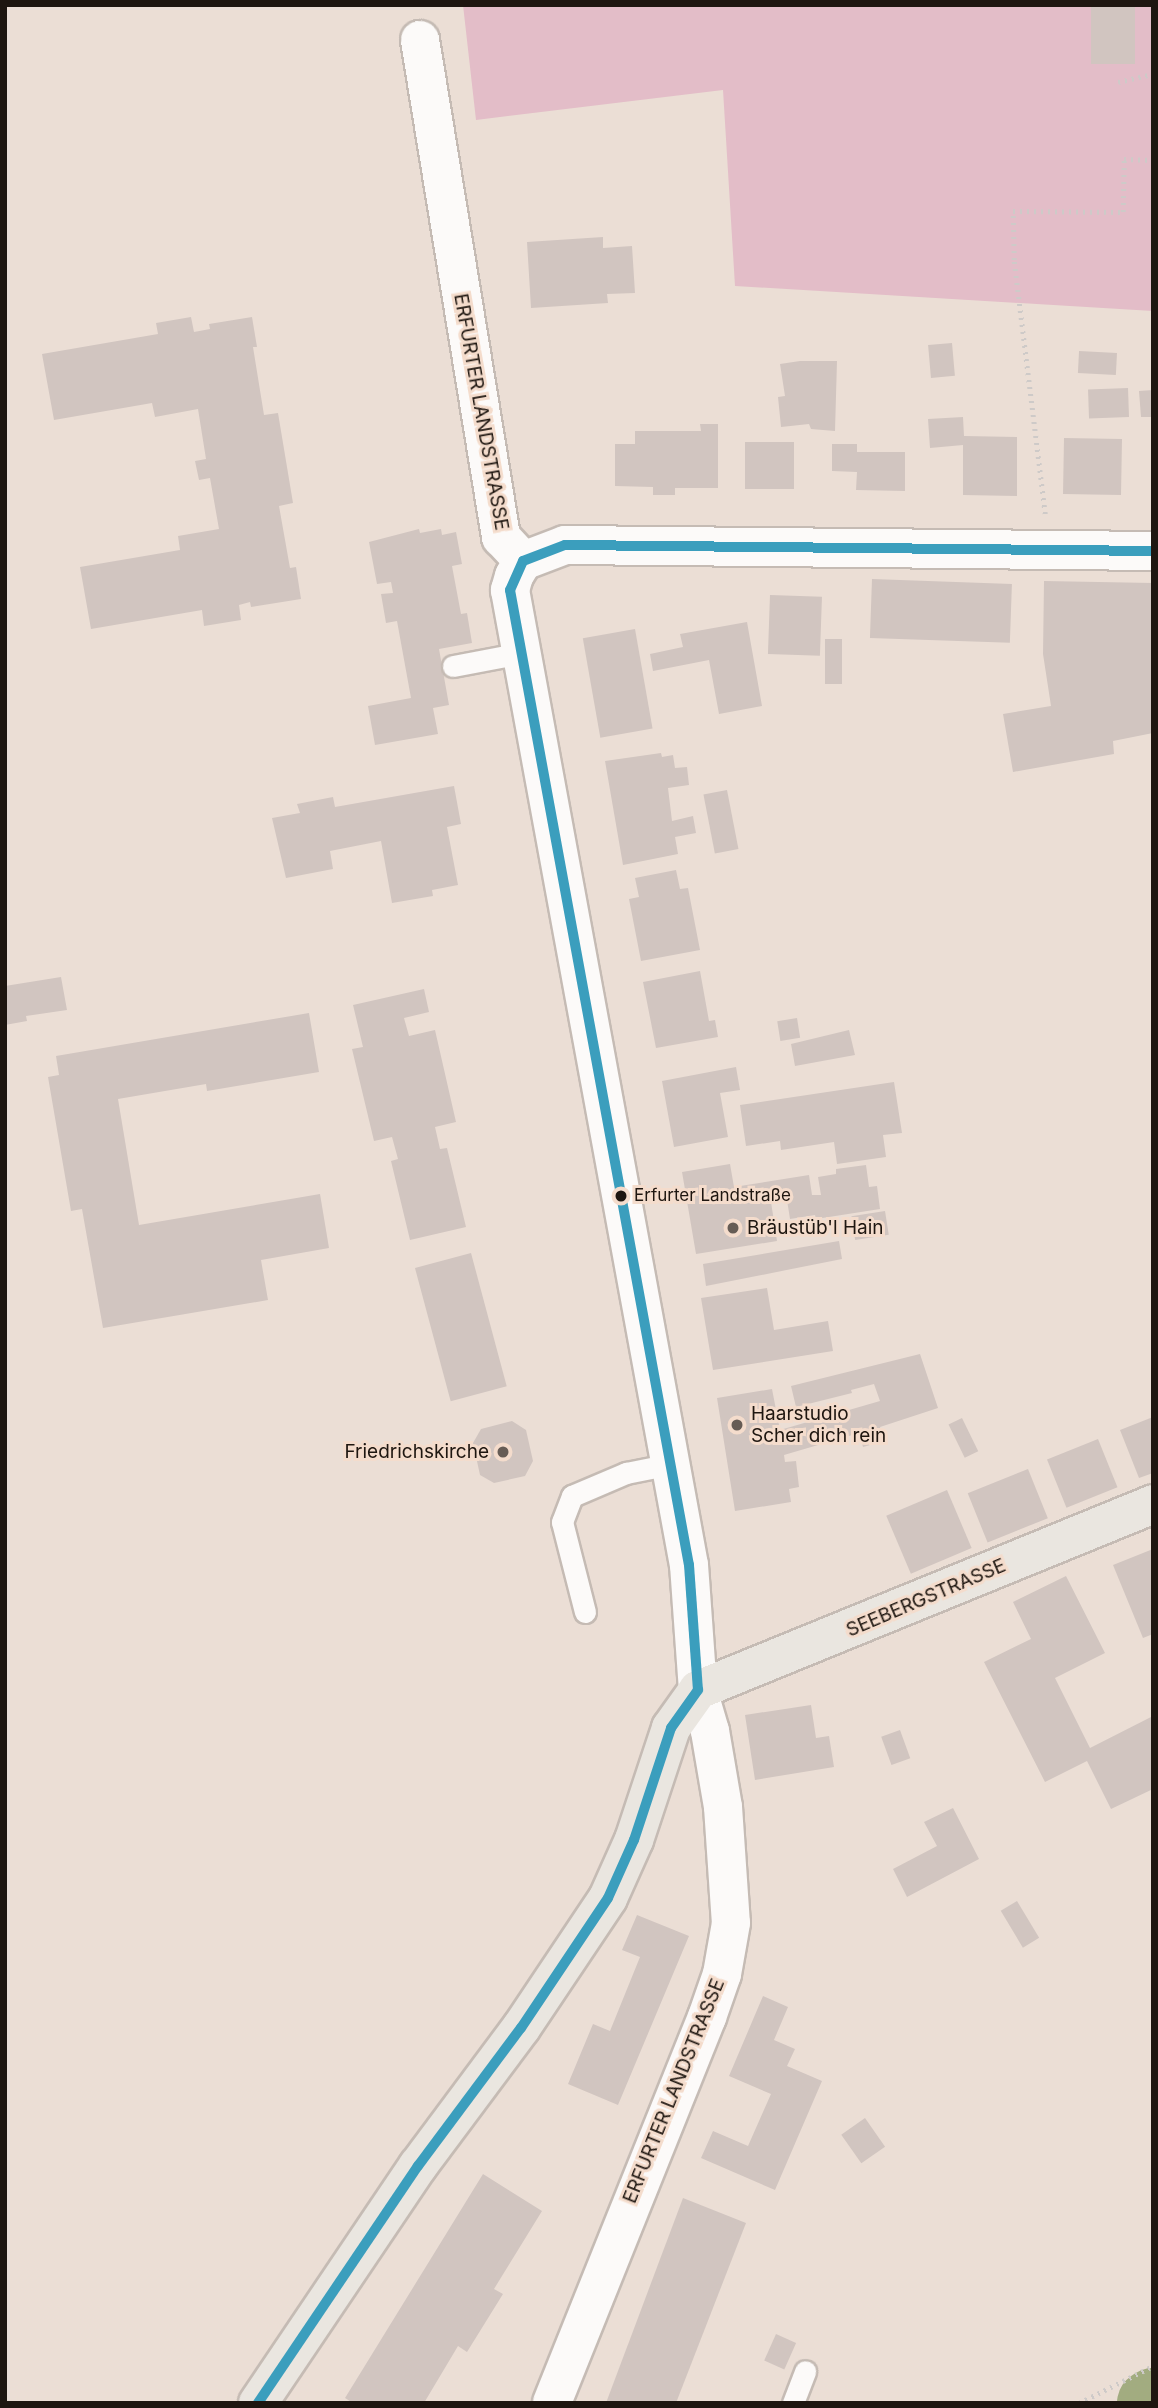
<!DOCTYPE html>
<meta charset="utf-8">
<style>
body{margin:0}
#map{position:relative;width:1158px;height:2408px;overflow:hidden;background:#ebded5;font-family:Inter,sans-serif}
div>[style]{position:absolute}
.green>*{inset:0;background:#e3bdc8}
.river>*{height:66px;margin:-33px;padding:0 33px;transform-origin:33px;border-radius:33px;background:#a2ac80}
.building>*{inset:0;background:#d1c5c0;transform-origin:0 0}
.path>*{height:4.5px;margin-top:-2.25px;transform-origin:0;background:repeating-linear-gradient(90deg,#cecac8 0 2px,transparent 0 7px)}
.roads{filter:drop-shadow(2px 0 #c5bbb4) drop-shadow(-2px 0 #c5bbb4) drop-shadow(0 2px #c5bbb4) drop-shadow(0 -2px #c5bbb4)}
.service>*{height:21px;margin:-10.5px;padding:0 10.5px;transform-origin:10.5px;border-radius:10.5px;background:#fcfaf9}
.minor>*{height:38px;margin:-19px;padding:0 19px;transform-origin:19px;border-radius:19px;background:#fcfaf9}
.primary>*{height:38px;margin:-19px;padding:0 19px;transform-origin:19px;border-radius:19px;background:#eae6e0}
.bus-1>*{height:10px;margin:-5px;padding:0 5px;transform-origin:5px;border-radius:5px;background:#3b9ebd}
.dots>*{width:19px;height:19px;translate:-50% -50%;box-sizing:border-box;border:4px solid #f4dccc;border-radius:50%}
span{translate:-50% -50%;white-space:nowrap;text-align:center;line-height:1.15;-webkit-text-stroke:6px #f4dccc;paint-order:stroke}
.bus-label{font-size:17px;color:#1e1610}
.left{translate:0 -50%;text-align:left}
.street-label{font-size:19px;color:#1e1610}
.poi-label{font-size:19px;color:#1e1610}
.right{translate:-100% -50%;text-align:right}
.frame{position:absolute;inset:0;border:7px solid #1e1610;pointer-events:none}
</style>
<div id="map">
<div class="green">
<div style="clip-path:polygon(463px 5px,1153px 5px,1153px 311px,735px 286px,723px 90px,476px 120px)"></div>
</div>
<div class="river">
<div style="left:1150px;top:2403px;width:4px;rotate:-34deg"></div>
</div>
<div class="building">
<div style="left:1091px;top:5px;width:44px;height:59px"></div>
<div style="clip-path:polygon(603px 237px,603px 248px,632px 246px,635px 293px,607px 294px,608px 303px,531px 308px,527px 242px)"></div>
<div style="clip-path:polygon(191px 317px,194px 332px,210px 329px,209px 324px,252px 317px,257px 347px,253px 347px,264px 415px,278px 413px,293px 503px,279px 506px,290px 568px,296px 567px,301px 599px,251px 607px,250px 602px,239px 605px,241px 620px,204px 626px,202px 610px,91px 629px,80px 567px,180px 550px,178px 536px,219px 529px,210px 478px,199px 480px,195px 461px,206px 459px,198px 409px,155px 417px,152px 403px,54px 420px,42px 354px,158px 334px,156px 323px)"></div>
<div style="left:952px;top:343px;width:33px;height:24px;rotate:85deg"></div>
<div style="left:1117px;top:353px;width:22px;height:38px;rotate:93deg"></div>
<div style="clip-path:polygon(800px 361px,837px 361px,835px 431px,811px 429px,809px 424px,781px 427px,778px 397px,785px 396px,780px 364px)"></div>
<div style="left:1128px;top:388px;width:29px;height:40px;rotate:88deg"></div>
<div style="clip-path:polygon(1153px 390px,1153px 417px,1141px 417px,1139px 391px)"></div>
<div style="clip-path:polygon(963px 417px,964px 436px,1017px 437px,1017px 496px,963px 495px,963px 445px,930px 448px,928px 419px)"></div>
<div style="clip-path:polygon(700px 424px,718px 424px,718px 488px,675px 488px,675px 495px,653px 495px,653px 487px,615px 486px,615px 444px,635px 444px,635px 431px,701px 431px)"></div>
<div style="left:1064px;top:438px;width:58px;height:56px;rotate:1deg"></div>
<div style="left:745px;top:442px;width:49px;height:47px"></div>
<div style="clip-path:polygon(832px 444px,857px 444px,857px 452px,905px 452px,905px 491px,856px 490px,857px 472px,832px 471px)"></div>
<div style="clip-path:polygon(419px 529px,420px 533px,441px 529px,442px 535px,456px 532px,462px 564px,452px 566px,461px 614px,467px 613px,472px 643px,439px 649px,449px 705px,433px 708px,438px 734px,375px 745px,368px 706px,411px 698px,397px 621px,386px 623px,381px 594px,393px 593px,391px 582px,377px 584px,369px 542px)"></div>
<div style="left:872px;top:579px;width:140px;height:59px;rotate:2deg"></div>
<div style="clip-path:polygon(1044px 581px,1153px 583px,1153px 733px,1113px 741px,1114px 754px,1013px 772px,1003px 714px,1051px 706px,1043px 654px)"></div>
<div style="left:770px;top:595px;width:52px;height:59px;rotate:2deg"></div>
<div style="clip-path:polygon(747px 622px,762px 706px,719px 714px,709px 660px,653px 671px,650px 654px,683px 647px,680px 634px)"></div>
<div style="left:635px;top:629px;width:101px;height:53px;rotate:80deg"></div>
<div style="left:825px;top:639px;width:17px;height:45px"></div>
<div style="clip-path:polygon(661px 753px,662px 757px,673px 755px,675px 768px,687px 767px,689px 785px,668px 788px,672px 821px,693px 816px,696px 833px,675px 837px,678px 854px,623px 865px,605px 761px)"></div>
<div style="clip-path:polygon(454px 786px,461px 824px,447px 827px,458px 885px,432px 890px,433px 896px,392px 903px,381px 841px,330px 851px,333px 869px,286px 878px,272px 818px,300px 813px,297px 804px,333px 797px,335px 807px)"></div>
<div style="left:727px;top:790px;width:60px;height:24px;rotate:79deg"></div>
<div style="clip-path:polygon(676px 870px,680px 889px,688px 888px,700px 950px,641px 961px,629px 899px,639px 897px,635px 878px)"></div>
<div style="clip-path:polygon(700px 971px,709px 1021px,715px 1020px,718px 1037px,656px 1048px,643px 982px)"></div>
<div style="clip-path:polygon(61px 977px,67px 1010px,26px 1016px,27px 1021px,5px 1025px,5px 986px)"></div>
<div style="clip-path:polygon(424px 989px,429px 1012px,404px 1018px,409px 1036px,435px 1030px,456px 1122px,435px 1127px,440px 1149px,447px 1148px,466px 1227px,410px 1240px,391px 1161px,398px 1159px,392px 1137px,374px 1141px,352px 1049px,363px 1047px,353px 1005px)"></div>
<div style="clip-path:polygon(309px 1013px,319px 1072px,207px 1091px,206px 1084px,118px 1099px,139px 1225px,320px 1194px,329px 1248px,261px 1260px,268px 1300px,103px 1328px,82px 1209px,71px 1211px,48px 1077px,59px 1075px,56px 1056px)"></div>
<div style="left:797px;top:1018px;width:20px;height:20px;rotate:81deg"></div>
<div style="clip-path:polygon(849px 1030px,855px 1055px,795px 1066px,791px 1044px)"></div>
<div style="clip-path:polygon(736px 1067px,740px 1090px,720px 1093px,728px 1137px,674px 1147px,662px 1081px)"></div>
<div style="clip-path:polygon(894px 1082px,902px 1133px,883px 1135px,886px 1157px,837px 1164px,834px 1142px,781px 1150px,780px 1141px,746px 1146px,740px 1105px)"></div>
<div style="clip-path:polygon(730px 1164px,734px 1187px,809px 1175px,812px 1195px,821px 1195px,818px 1177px,836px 1174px,836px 1169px,866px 1165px,869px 1187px,877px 1186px,880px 1209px,816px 1219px,815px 1215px,790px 1219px,787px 1200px,771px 1202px,777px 1241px,696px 1254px,682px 1172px)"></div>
<div style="left:885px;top:1211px;width:24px;height:34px;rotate:81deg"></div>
<div style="clip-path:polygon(839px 1241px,842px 1259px,706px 1286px,703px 1264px)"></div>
<div style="left:471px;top:1253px;width:138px;height:58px;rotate:75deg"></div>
<div style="clip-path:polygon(767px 1288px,774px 1330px,828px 1321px,833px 1351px,713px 1370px,701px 1298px)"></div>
<div style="clip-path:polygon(920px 1354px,938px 1408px,880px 1427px,884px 1441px,863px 1447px,859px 1433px,784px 1455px,785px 1462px,796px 1461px,799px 1487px,789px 1489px,791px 1502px,735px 1511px,717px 1398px,772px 1389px,780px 1430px,880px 1401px,874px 1384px,851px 1390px,852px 1393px,796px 1407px,791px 1386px)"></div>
<div style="clip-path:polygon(1153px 1417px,1153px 1473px,1139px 1478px,1120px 1430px)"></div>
<div style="left:962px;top:1418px;width:37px;height:15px;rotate:64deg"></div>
<div style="clip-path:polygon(512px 1421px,526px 1430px,533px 1461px,525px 1476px,494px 1483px,480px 1475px,473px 1443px,481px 1429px)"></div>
<div style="left:1098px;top:1439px;width:52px;height:55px;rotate:68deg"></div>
<div style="left:1028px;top:1469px;width:53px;height:65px;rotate:68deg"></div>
<div style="left:947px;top:1490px;width:63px;height:66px;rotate:67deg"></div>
<div style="clip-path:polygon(1153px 1549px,1153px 1634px,1143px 1638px,1113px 1565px)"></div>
<div style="clip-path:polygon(1066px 1576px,1105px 1653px,1055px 1678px,1090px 1748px,1153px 1716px,1153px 1789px,1111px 1809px,1087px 1761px,1045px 1782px,984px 1662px,1031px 1639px,1013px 1602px)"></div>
<div style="clip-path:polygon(811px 1705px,816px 1738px,829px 1736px,834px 1767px,755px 1780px,745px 1715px)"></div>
<div style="left:900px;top:1730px;width:30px;height:20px;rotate:70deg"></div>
<div style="clip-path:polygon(953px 1808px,979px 1859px,907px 1897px,893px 1869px,937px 1846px,924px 1822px)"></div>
<div style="left:1017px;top:1901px;width:43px;height:19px;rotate:59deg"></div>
<div style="clip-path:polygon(637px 1915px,689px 1936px,618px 2105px,568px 2084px,593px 2024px,610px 2031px,640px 1957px,622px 1950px)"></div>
<div style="clip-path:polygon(763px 1996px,788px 2007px,774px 2040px,795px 2049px,787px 2066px,822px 2081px,775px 2190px,701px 2158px,713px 2131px,748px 2146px,771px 2094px,729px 2076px)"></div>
<div style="left:865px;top:2118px;width:35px;height:29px;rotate:55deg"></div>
<div style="clip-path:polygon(483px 2174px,542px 2211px,494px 2289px,503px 2294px,467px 2352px,458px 2346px,424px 2403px,353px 2403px,345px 2398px)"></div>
<div style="clip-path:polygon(683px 2198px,746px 2223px,676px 2403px,606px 2403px)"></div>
<div style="left:776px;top:2334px;width:22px;height:29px;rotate:24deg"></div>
</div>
<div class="path">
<div style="left:1118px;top:82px;width:36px;rotate:-13deg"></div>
<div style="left:1045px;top:514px;width:256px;rotate:-97deg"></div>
<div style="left:1014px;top:260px;width:49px;rotate:-91.2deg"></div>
<div style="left:1013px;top:211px;width:110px;rotate:0.5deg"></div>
<div style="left:1123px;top:212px;width:53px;rotate:-88.9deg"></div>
<div style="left:1124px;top:159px;width:29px;rotate:2deg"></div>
<div style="left:1079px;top:2403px;width:83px;rotate:-26.6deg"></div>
</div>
<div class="roads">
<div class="service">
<div style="left:453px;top:666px;width:70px;rotate:-10.7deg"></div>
<div style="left:585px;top:1612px;width:93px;rotate:-104.3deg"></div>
<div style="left:562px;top:1522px;width:28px;rotate:-69deg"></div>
<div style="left:572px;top:1496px;width:59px;rotate:-23.1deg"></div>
<div style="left:626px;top:1473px;width:46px;rotate:-11.3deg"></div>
<div style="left:793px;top:2403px;width:34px;rotate:-69deg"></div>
</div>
<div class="minor">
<div style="left:420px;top:40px;width:504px;rotate:80.74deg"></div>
<div style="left:501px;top:537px;width:33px;rotate:47deg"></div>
<div style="left:523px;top:561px;width:17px;rotate:121deg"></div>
<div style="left:514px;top:576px;width:15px;rotate:106deg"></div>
<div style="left:510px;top:590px;width:991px;rotate:79.6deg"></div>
<div style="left:689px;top:1565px;width:125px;rotate:85.9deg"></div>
<div style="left:698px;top:1690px;width:43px;rotate:73.7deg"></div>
<div style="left:710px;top:1731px;width:77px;rotate:80.3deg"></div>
<div style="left:723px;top:1807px;width:116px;rotate:86.1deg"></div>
<div style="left:731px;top:1923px;width:52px;rotate:100deg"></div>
<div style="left:722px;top:1974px;width:46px;rotate:109.2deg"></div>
<div style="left:707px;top:2017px;width:416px;rotate:111.9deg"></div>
<div style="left:523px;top:561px;width:45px;rotate:-20.9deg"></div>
<div style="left:565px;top:545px;width:588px;rotate:0.58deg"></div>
</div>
<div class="primary">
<div style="left:258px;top:2403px;width:286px;rotate:-56deg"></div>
<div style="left:418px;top:2166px;width:172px;rotate:-53.3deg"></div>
<div style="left:521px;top:2028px;width:156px;rotate:-56.2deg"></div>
<div style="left:608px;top:1898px;width:64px;rotate:-65.9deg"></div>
<div style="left:634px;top:1840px;width:118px;rotate:-71.7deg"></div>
<div style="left:671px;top:1728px;width:47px;rotate:-54.6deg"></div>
<div style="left:698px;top:1690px;width:492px;rotate:-22.2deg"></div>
</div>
</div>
<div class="bus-1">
<div style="left:523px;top:561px;width:32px;rotate:114deg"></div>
<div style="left:510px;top:590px;width:991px;rotate:79.6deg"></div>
<div style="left:689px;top:1565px;width:125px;rotate:85.9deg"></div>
<div style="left:523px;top:561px;width:45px;rotate:-20.9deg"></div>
<div style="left:565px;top:545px;width:588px;rotate:0.58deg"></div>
<div style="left:258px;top:2403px;width:286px;rotate:-56deg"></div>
<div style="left:418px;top:2166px;width:172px;rotate:-53.3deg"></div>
<div style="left:521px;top:2028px;width:156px;rotate:-56.2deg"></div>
<div style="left:608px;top:1898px;width:64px;rotate:-65.9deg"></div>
<div style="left:634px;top:1840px;width:118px;rotate:-71.7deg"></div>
<div style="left:671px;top:1728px;width:47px;rotate:-54.6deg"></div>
</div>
<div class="dots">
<div style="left:621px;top:1196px;background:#1e1610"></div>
<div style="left:733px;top:1228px;background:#665c55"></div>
<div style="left:737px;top:1425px;background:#665c55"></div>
<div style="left:503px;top:1452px;background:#665c55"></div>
</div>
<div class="bus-label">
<span class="left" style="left:634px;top:1196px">Erfurter Landstraße</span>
</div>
<div class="street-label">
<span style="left:481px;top:412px;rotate:80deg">ERFURTER LANDSTRASSE</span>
<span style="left:926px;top:1598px;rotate:-23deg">SEEBERGSTRASSE</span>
<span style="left:674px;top:2091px;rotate:-68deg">ERFURTER LANDSTRASSE</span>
</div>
<div class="poi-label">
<span class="left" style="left:747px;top:1228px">Bräustüb'l Hain</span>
<span class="left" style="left:751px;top:1425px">Haarstudio<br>Scher dich rein</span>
<span class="right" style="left:489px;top:1452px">Friedrichskirche</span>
</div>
<div class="frame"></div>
</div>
